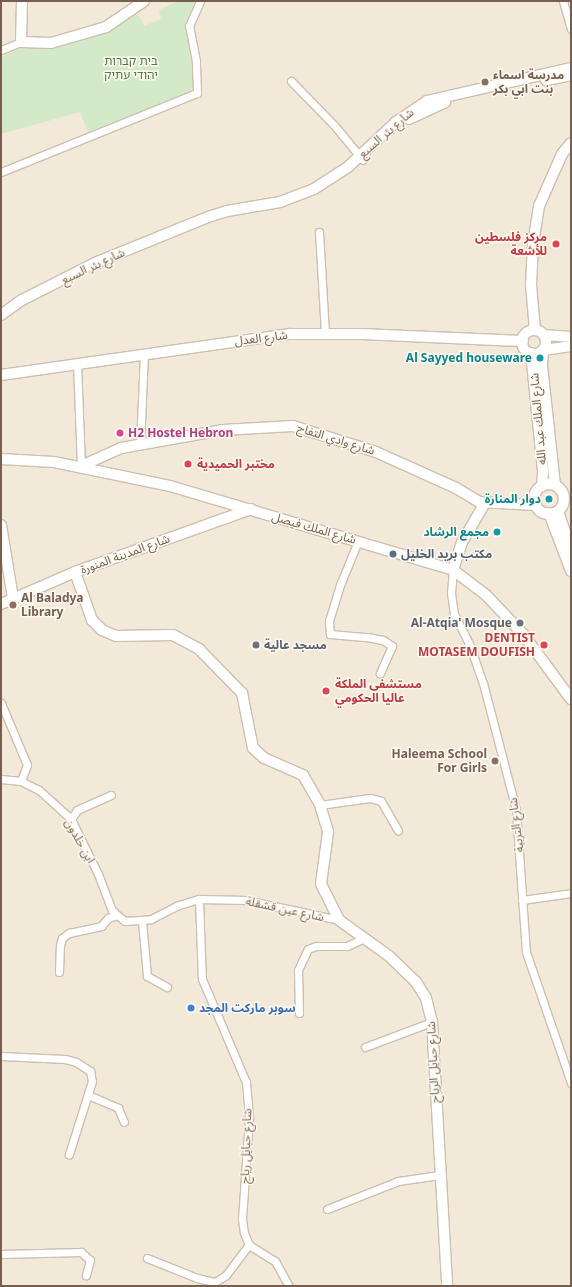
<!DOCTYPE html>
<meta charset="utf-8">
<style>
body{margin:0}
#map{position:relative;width:572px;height:1287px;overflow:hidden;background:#fcf6ea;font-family:"Noto Sans","Noto Sans Arabic","Noto Sans Hebrew",sans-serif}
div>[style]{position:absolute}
.residential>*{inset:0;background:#f3e9d8;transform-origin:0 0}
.green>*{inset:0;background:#d3e9c8}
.roads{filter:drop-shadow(1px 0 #cebfb0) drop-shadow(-1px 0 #cebfb0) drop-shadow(0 1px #cebfb0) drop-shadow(0 -1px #cebfb0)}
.street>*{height:7px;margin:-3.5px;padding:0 3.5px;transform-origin:3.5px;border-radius:3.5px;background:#fff}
.secondary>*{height:10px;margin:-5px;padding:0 5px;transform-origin:5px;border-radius:5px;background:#fff}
.secondary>.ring{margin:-5px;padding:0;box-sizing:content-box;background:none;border:10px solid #fff;border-radius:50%}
.dots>*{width:11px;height:11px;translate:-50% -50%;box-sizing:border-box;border:2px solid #fefaf0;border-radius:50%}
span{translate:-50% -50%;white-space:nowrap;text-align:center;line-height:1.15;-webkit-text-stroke:3px #fefaf0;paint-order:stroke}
.park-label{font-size:12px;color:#517b46}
.education-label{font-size:12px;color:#785e54;font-weight:700}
.left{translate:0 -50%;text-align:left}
.right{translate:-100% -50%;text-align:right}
.street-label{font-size:12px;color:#765f4e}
.health-label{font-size:12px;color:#be3a42;font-weight:700}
.culture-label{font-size:12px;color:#0d838f;font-weight:700}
.hotel-label{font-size:12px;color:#b23c85;font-weight:700}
.service-label{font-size:12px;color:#4e5e75;font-weight:700}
.worship-label{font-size:12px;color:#5b616d;font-weight:700}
.shop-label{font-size:12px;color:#366cbe;font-weight:700}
.frame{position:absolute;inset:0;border:2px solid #765f4e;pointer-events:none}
</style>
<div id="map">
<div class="residential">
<div style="left:1px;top:1px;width:570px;height:1285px"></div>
</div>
<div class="green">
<div style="clip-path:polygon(178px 1px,195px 1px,185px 24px,196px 74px,192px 89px,181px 97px,88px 132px,80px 112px,1px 134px,1px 57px,26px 46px,56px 46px,100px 35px,138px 14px,144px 26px,161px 19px,159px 10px)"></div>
</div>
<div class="roads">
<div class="street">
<div style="left:563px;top:1px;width:29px;rotate:74deg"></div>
<div style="left:1px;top:50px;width:22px;rotate:-22deg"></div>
<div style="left:291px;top:81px;width:62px;rotate:45.7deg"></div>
<div style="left:334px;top:125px;width:45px;rotate:50.4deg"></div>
<div style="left:1px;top:172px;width:211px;rotate:-22deg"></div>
<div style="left:197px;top:93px;width:32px;rotate:-92deg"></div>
<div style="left:196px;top:61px;width:36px;rotate:-101deg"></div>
<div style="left:189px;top:26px;width:27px;rotate:-66deg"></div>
<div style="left:319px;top:232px;width:102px;rotate:86.6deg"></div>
<div style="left:77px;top:363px;width:103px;rotate:87.8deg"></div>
<div style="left:140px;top:445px;width:92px;rotate:-87.5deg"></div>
<div style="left:358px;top:541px;width:48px;rotate:112.2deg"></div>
<div style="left:340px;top:585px;width:38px;rotate:107deg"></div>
<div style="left:329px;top:621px;width:13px;rotate:86deg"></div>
<div style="left:330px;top:634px;width:37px;rotate:5deg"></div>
<div style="left:367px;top:637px;width:16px;rotate:11deg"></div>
<div style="left:383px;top:640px;width:11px;rotate:34deg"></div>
<div style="left:392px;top:646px;width:30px;rotate:114deg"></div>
<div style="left:453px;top:570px;width:23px;rotate:95deg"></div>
<div style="left:451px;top:593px;width:21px;rotate:82deg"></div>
<div style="left:454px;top:614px;width:36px;rotate:63deg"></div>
<div style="left:470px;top:646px;width:39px;rotate:71deg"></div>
<div style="left:483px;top:683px;width:131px;rotate:75.4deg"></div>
<div style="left:516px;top:810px;width:142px;rotate:86deg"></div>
<div style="left:526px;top:952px;width:139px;rotate:71deg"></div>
<div style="left:1px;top:703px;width:67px;rotate:67.2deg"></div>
<div style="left:27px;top:765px;width:17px;rotate:111deg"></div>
<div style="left:1px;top:779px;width:20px;rotate:6deg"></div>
<div style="left:21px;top:781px;width:20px;rotate:27deg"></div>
<div style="left:39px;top:790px;width:43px;rotate:42.2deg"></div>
<div style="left:71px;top:819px;width:61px;rotate:63.9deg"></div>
<div style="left:98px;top:874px;width:39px;rotate:69deg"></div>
<div style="left:112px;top:910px;width:7px;rotate:45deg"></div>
<div style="left:320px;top:805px;width:50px;rotate:-8deg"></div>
<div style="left:370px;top:798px;width:11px;rotate:15deg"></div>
<div style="left:381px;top:801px;width:34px;rotate:60deg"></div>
<div style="left:71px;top:819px;width:11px;rotate:-56deg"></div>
<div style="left:77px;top:810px;width:37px;rotate:-24deg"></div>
<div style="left:199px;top:899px;width:80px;rotate:87.9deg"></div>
<div style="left:202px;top:979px;width:112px;rotate:66.9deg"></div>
<div style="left:246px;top:1082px;width:37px;rotate:85deg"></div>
<div style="left:249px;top:1119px;width:100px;rotate:94deg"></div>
<div style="left:242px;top:1219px;width:14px;rotate:82deg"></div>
<div style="left:244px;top:1233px;width:13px;rotate:67deg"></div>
<div style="left:249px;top:1245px;width:31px;rotate:32deg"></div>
<div style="left:275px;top:1261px;width:29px;rotate:61deg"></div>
<div style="left:522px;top:900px;width:49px;rotate:-8.1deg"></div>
<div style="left:142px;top:921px;width:55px;rotate:84.8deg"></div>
<div style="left:147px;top:976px;width:23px;rotate:29deg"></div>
<div style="left:59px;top:972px;width:27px;rotate:-88deg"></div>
<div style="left:60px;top:945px;width:7px;rotate:-74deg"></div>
<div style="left:62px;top:938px;width:9px;rotate:-36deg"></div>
<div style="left:69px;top:933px;width:33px;rotate:-12deg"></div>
<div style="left:101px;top:926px;width:11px;rotate:-49deg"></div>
<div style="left:108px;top:918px;width:9px;rotate:-18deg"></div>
<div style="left:117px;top:915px;width:10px;rotate:37deg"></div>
<div style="left:125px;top:921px;width:26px;rotate:-4deg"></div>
<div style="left:151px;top:919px;width:31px;rotate:-27deg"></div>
<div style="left:179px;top:905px;width:21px;rotate:-17deg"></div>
<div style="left:199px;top:899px;width:47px;rotate:1.2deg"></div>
<div style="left:246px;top:900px;width:95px;rotate:12.1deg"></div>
<div style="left:299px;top:1013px;width:43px;rotate:-91.3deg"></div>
<div style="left:298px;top:970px;width:23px;rotate:-65deg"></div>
<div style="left:308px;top:949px;width:9px;rotate:-21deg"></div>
<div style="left:316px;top:946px;width:31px"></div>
<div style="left:347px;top:946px;width:17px;rotate:-25deg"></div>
<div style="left:365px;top:1047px;width:72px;rotate:-20.5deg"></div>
<div style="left:1px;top:1056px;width:64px;rotate:2.7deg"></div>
<div style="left:65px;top:1059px;width:11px;rotate:15deg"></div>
<div style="left:76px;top:1062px;width:17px;rotate:33deg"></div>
<div style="left:90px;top:1071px;width:10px;rotate:79deg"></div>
<div style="left:92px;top:1081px;width:77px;rotate:107.5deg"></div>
<div style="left:88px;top:1095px;width:33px;rotate:23deg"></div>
<div style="left:118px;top:1108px;width:15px;rotate:67deg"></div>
<div style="left:327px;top:1209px;width:76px;rotate:-21.5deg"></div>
<div style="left:398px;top:1181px;width:42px;rotate:-8.1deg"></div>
<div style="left:1px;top:1254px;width:80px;rotate:-1.4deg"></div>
<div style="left:81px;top:1252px;width:12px;rotate:42deg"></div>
<div style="left:90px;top:1260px;width:16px;rotate:105deg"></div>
<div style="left:147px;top:1258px;width:54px;rotate:21.8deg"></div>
<div style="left:197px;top:1278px;width:18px;rotate:13deg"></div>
<div style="left:215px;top:1282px;width:13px;rotate:-32deg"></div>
<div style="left:226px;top:1275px;width:38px;rotate:-53deg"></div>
</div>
<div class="secondary">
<div style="left:22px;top:1px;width:41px;rotate:91.4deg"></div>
<div style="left:21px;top:42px;width:30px;rotate:2deg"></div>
<div style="left:51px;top:43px;width:57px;rotate:-16.2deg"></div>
<div style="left:106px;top:27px;width:46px;rotate:-34.4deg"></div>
<div style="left:546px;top:80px;width:25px;rotate:-11deg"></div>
<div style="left:409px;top:119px;width:40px;rotate:-25deg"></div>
<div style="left:1px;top:315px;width:26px;rotate:-36deg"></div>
<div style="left:22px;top:300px;width:82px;rotate:-26.9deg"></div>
<div style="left:95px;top:263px;width:125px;rotate:-22.1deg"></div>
<div style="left:211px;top:216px;width:17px;rotate:-17deg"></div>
<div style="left:227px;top:211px;width:54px;rotate:-9.6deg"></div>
<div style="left:280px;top:202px;width:36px;rotate:-21deg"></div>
<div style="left:314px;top:189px;width:40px;rotate:-32.9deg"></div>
<div style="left:348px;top:167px;width:66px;rotate:-43.2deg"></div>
<div style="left:396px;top:122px;width:37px;rotate:-34deg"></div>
<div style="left:427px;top:101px;width:148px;rotate:-12.9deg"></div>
<div style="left:535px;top:330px;width:45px;rotate:-95.1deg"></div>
<div style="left:531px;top:285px;width:41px;rotate:-87.2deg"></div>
<div style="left:533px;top:244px;width:38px;rotate:-81deg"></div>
<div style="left:539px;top:206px;width:57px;rotate:-66.1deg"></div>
<div style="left:562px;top:154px;width:14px;rotate:-51deg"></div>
<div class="ring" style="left:522px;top:330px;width:14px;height:14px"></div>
<div style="left:544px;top:335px;width:27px;rotate:4deg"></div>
<div style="left:531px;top:353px;width:120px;rotate:84.2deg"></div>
<div style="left:543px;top:472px;width:14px;rotate:94deg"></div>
<div style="left:1px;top:375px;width:292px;rotate:-8.1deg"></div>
<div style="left:290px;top:334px;width:71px"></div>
<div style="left:361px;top:334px;width:162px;rotate:2.5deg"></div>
<div style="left:1px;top:459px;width:53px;rotate:3.2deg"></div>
<div style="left:54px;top:462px;width:118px;rotate:11.7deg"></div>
<div style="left:170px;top:486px;width:295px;rotate:16.5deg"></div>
<div style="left:453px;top:570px;width:41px;rotate:37.1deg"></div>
<div style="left:486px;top:595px;width:54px;rotate:46.5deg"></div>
<div style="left:523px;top:634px;width:81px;rotate:53.6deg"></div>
<div style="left:81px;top:466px;width:44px;rotate:-24.2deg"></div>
<div style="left:121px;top:448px;width:104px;rotate:-10deg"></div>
<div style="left:223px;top:430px;width:70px;rotate:-3.3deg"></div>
<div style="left:293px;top:426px;width:87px;rotate:17.4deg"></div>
<div style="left:376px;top:452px;width:88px;rotate:24.2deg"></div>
<div style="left:456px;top:488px;width:27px;rotate:31deg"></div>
<div style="left:479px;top:502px;width:57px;rotate:3deg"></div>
<div class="ring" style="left:534px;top:484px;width:20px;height:20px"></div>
<div style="left:555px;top:485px;width:120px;rotate:-96.2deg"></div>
<div style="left:542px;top:366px;width:16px;rotate:-86deg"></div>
<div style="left:543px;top:350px;width:28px;rotate:-8deg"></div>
<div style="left:558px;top:511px;width:41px;rotate:71.6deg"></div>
<div style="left:549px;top:513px;width:62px;rotate:69.2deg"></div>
<div style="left:1px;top:525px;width:74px;rotate:80.7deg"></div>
<div style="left:453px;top:570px;width:29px;rotate:-72deg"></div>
<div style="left:462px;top:542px;width:45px;rotate:-59.5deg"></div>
<div style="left:75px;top:572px;width:51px;rotate:70.5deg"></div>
<div style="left:92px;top:620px;width:14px;rotate:45deg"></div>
<div style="left:102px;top:630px;width:15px;rotate:23deg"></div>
<div style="left:116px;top:636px;width:57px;rotate:-1deg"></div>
<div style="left:173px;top:635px;width:30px;rotate:28deg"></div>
<div style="left:199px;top:649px;width:62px;rotate:45.7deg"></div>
<div style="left:242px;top:693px;width:56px;rotate:78.7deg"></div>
<div style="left:253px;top:748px;width:15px;rotate:42deg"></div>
<div style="left:264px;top:758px;width:43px;rotate:23.6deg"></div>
<div style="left:303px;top:775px;width:34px;rotate:60deg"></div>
<div style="left:320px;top:805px;width:28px;rotate:73deg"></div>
<div style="left:328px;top:832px;width:52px;rotate:97.7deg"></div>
<div style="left:321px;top:884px;width:40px;rotate:63.4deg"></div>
<div style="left:339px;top:920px;width:62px;rotate:35.8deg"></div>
<div style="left:389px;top:956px;width:37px;rotate:44deg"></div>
<div style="left:416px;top:982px;width:19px;rotate:58deg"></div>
<div style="left:426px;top:998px;width:25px;rotate:76deg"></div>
<div style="left:432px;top:1022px;width:264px;rotate:86.7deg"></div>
<div style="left:1px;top:604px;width:81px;rotate:-23.4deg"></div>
<div style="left:75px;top:572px;width:187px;rotate:-19.7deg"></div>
</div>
</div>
<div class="dots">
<div style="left:485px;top:82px;background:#8d6e63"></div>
<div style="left:556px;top:244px;background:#e0444e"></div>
<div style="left:540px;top:358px;background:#0f9aa8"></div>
<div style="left:120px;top:433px;background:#d1479c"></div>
<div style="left:188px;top:464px;background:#e0444e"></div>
<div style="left:549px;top:499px;background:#0f9aa8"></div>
<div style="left:497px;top:532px;background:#0f9aa8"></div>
<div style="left:393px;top:554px;background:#5c6f8a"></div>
<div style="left:13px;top:605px;background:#8d6e63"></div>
<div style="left:520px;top:623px;background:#6b7280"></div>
<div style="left:256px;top:645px;background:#6b7280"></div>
<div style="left:544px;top:645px;background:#e0444e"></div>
<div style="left:326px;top:691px;background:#e0444e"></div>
<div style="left:495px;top:761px;background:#8d6e63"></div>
<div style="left:191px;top:1008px;background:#3f7fe0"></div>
</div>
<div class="park-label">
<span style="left:131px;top:68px">בית קברות<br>יהודי עתיק</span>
</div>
<div class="education-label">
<span class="left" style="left:493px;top:82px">مدرسة اسماء<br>بنت ابي بكر</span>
<span class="left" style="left:21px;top:605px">Al Baladya<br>Library</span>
<span class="right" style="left:487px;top:761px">Haleema School<br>For Girls</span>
</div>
<div class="street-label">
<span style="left:386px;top:133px;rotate:-41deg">شارع بئر السبع</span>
<span style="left:93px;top:266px;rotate:-25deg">شارع بئر السبع</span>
<span style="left:261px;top:338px;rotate:-7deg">شارع العدل</span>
<span style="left:538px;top:419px;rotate:-95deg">شارع الملك عبد الله</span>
<span style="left:336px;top:439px;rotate:17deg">شارع وادي التفاح</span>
<span style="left:314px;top:528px;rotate:16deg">شارع الملك فيصل</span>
<span style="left:125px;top:554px;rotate:-20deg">شارع المدينة المنورة</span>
<span style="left:516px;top:825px;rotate:-97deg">شارع التربية</span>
<span style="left:80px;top:841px;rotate:61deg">ابن خلدون</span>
<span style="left:285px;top:909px;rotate:12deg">شارع عين قشقلة</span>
<span style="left:433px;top:1062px;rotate:-93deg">شارع حبايل الرياح</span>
<span style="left:246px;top:1146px;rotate:-88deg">شارع حبايل رياح</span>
</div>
<div class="health-label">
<span class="right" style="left:547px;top:244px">مركز فلسطين<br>للأشعة</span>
<span class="left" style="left:197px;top:464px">مختبر الحميدية</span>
<span class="right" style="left:535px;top:645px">DENTIST<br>MOTASEM DOUFISH</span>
<span class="left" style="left:335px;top:691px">مستشفى الملكة<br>عاليا الحكومي</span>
</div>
<div class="culture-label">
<span class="right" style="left:532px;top:358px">Al Sayyed houseware</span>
<span class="right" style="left:541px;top:499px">دوار المنارة</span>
<span class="right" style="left:489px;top:532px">مجمع الرشاد</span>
</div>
<div class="hotel-label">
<span class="left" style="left:128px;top:433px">H2 Hostel Hebron</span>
</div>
<div class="service-label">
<span class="left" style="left:401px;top:554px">مكتب بريد الخليل</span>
</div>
<div class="worship-label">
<span class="right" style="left:512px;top:623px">Al-Atqia' Mosque</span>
<span class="left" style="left:264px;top:645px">مسجد عالية</span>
</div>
<div class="shop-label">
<span class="left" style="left:199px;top:1008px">سوبر ماركت المجد</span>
</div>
<div class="frame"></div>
</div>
